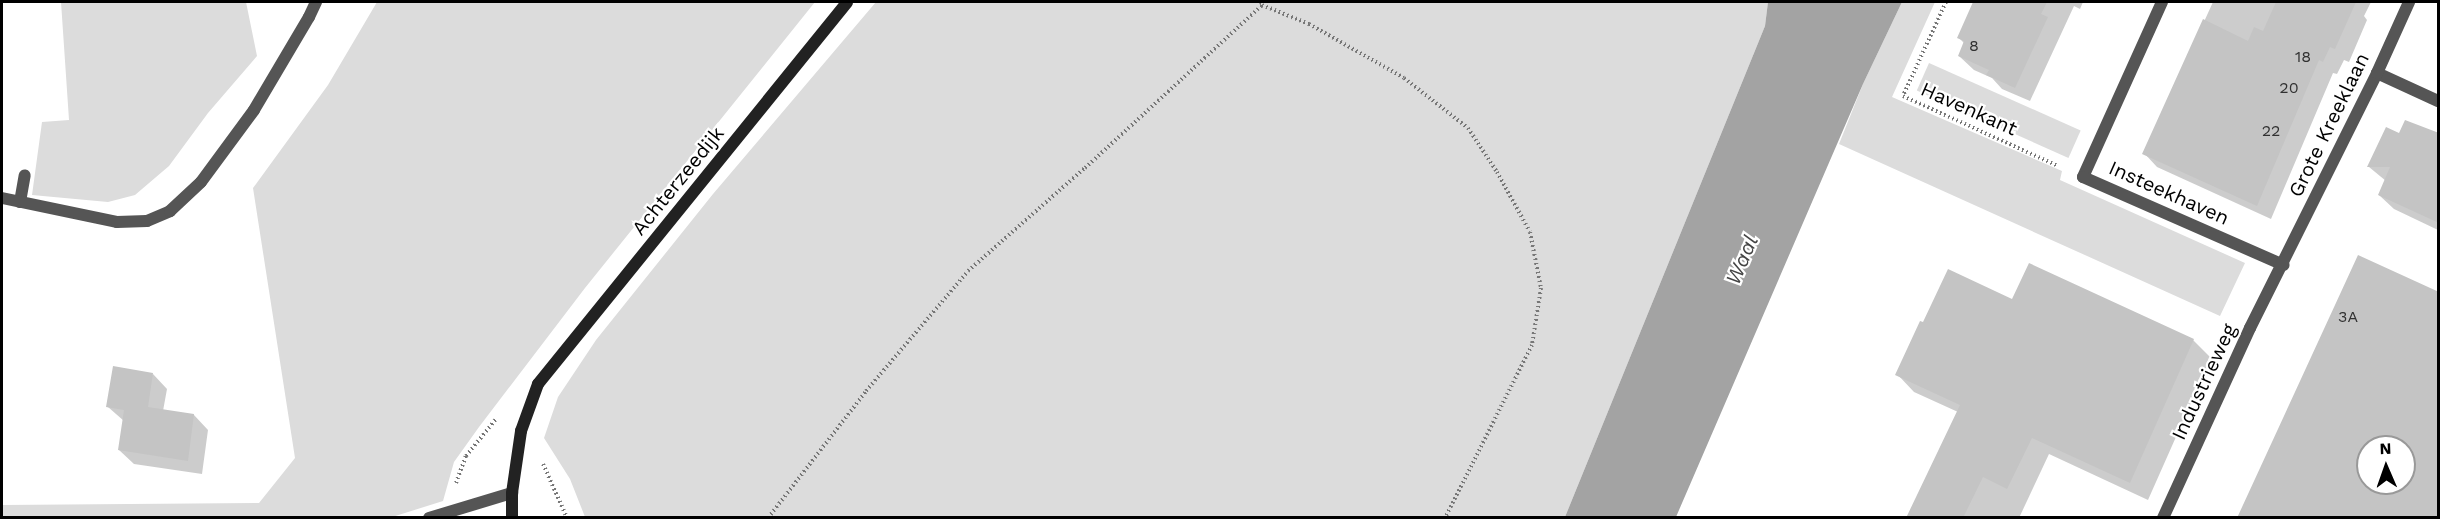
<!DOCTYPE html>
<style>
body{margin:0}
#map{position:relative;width:2440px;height:519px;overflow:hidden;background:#fff;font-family:"Work Sans",sans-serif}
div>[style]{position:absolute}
.green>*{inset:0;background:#dcdcdc;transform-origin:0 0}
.water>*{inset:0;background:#a3a3a3}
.shadow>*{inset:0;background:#0003}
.building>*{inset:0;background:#c4c4c4}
.path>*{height:4px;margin-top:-2px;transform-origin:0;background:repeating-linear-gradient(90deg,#777 0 1.5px,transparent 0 4.5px)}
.lane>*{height:12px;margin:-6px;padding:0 6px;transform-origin:6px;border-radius:6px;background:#555}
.street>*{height:12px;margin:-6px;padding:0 6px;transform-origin:6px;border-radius:6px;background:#555}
.secondary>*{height:12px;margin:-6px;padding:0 6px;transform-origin:6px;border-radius:6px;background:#222}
span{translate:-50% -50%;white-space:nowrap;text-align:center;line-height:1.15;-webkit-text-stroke:4.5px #fff;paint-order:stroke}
.number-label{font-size:16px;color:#313131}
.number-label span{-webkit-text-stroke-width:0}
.street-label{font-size:20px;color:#000}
.water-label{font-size:21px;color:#444;font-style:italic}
.frame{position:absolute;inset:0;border:3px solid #000;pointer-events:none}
.north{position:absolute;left:2356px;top:435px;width:60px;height:60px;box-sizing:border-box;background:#fff;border:2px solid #999;border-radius:50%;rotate:358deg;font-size:16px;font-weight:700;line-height:24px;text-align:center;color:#000}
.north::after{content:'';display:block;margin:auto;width:21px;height:27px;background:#000;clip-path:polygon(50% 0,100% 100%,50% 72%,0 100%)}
</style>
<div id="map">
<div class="green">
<div style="clip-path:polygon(61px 2px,246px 2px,257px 56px,208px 113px,169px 166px,135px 195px,108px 202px,32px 195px,42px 122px,69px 120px)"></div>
<div style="clip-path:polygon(377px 2px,815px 2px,585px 288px,479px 427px,454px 462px,443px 501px,389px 518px,2px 517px,2px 505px,259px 503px,295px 458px,253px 188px,328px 85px)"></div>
<div style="clip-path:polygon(876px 2px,1768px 2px,1765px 26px,1565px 517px,585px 517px,570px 479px,544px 438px,558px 397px,596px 340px,713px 194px)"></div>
<div style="clip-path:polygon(1902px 2px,1935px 2px,1892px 97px,2062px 171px,2060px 180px,2245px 263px,2220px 316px,1839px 144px,1863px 84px)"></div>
<div style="left:1929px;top:63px;width:166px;height:30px;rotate:24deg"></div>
</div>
<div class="water">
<div style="clip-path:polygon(1768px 2px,1902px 2px,1863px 84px,1676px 517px,1565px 517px,1765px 26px)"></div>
</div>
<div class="shadow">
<div style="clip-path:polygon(1976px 2px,2083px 2px,2080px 9px,2074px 6px,2030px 101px,2002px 89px,1992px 78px,1974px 70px,1959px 56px,1965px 44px,1959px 38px)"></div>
<div style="clip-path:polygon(2213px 2px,2371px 2px,2364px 16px,2367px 20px,2349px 62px,2344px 60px,2337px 74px,2333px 73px,2271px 219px,2157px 167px,2144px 153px)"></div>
<div style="clip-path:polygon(2386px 129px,2400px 135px,2438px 136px,2438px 230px,2394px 209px,2379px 195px,2386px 181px,2369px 167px)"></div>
<div style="clip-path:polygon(2013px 301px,2193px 340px,2211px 358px,2148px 500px,2049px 454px,2019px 518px,1908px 518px,1958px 412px,1914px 392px,1897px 374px)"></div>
<div style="clip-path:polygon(153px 374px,167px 389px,163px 411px,194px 415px,208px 430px,202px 474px,134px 464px,119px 450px,124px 421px,108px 407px)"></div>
</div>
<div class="building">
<div style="clip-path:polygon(1973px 2px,2047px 2px,2041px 14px,2048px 17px,2015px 88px,1986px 75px,1989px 70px,1958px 56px,1964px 41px,1957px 38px)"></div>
<div style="clip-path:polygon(2276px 2px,2356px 2px,2335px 49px,2330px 47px,2323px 62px,2319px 60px,2257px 206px,2142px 154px,2203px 19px,2248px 41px,2254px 27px,2263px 31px)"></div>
<div style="clip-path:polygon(2405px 120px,2439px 133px,2439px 223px,2378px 195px,2390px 167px,2367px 167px,2386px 127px,2399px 133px)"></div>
<div style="clip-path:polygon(evenodd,2358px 255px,2439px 292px,2439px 518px,2237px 518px,2358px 255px,2368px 447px,2404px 447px,2404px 483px,2368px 483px,2368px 447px)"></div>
<div style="clip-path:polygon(2029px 263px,2194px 339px,2130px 483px,2032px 438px,2007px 489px,1983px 477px,1963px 518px,1906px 518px,1960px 405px,1895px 375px,1920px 321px,1923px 322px,1948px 269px,2012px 299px)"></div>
<div style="clip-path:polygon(113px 366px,153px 373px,148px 407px,194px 414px,188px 461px,118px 450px,124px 410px,106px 407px)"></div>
</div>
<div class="path">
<div style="left:1261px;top:2px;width:3px;rotate:72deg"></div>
<div style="left:1262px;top:5px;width:51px;rotate:22deg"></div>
<div style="left:1309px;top:24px;width:109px;rotate:29.6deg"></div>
<div style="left:1404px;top:78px;width:81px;rotate:38deg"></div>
<div style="left:1468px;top:128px;width:53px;rotate:56.6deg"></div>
<div style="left:1497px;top:172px;width:68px;rotate:61.2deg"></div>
<div style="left:1530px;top:232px;width:57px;rotate:78.9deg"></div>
<div style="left:1541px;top:288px;width:58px;rotate:99deg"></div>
<div style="left:1532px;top:345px;width:194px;rotate:116.7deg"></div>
<div style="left:1946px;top:2px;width:103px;rotate:114.6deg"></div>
<div style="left:1903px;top:96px;width:170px;rotate:24.3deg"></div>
<div style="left:543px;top:464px;width:59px;rotate:66deg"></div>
<div style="left:456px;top:483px;width:29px;rotate:-70deg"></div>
<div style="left:466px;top:456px;width:48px;rotate:-51deg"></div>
<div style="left:768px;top:518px;width:160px;rotate:-52.3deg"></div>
<div style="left:866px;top:391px;width:157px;rotate:-49.6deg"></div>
<div style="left:968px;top:271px;width:156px;rotate:-41.4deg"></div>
<div style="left:1085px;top:168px;width:241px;rotate:-42.6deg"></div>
</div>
<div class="lane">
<div style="left:20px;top:202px;width:27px;rotate:-80deg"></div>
</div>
<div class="street">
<div style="left:2162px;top:2px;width:192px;rotate:114.3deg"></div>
<div style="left:2083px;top:177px;width:219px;rotate:23.7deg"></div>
<div style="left:2377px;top:73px;width:67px;rotate:24.7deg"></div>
<div style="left:2px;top:198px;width:117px;rotate:11.8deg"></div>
<div style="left:117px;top:222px;width:30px;rotate:-2deg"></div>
<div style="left:147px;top:221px;width:25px;rotate:-23deg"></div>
<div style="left:170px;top:211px;width:42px;rotate:-43.1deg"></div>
<div style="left:201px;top:182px;width:89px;rotate:-53.6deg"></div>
<div style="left:254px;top:110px;width:108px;rotate:-59.4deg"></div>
<div style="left:309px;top:17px;width:17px;rotate:-65deg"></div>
<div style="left:429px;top:518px;width:87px;rotate:-16.8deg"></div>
<div style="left:2163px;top:518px;width:209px;rotate:-65.4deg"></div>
<div style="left:2250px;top:328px;width:285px;rotate:-63.5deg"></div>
<div style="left:2377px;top:73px;width:78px;rotate:-65.7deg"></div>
</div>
<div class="secondary">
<div style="left:512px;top:518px;width:25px;rotate:-90deg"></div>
<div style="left:512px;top:493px;width:63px;rotate:-81.7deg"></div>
<div style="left:521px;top:431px;width:50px;rotate:-70.1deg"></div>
<div style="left:538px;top:384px;width:491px;rotate:-51deg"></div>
</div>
<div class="number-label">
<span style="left:1974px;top:46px">8</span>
<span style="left:2303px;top:57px">18</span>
<span style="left:2289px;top:88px">20</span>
<span style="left:2271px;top:131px">22</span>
<span style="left:2348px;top:317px">3A</span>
</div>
<div class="street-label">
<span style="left:1969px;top:109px;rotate:24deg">Havenkant</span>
<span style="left:2329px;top:125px;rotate:-64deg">Grote Kreeklaan</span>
<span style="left:678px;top:181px;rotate:-51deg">Achterzeedijk</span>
<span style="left:2169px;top:193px;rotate:24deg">Insteekhaven</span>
<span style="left:2204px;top:382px;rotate:-65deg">Industrieweg</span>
</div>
<div class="water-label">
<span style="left:1742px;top:260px;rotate:-67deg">Waal</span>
</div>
<div class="frame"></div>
<div class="north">N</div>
</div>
